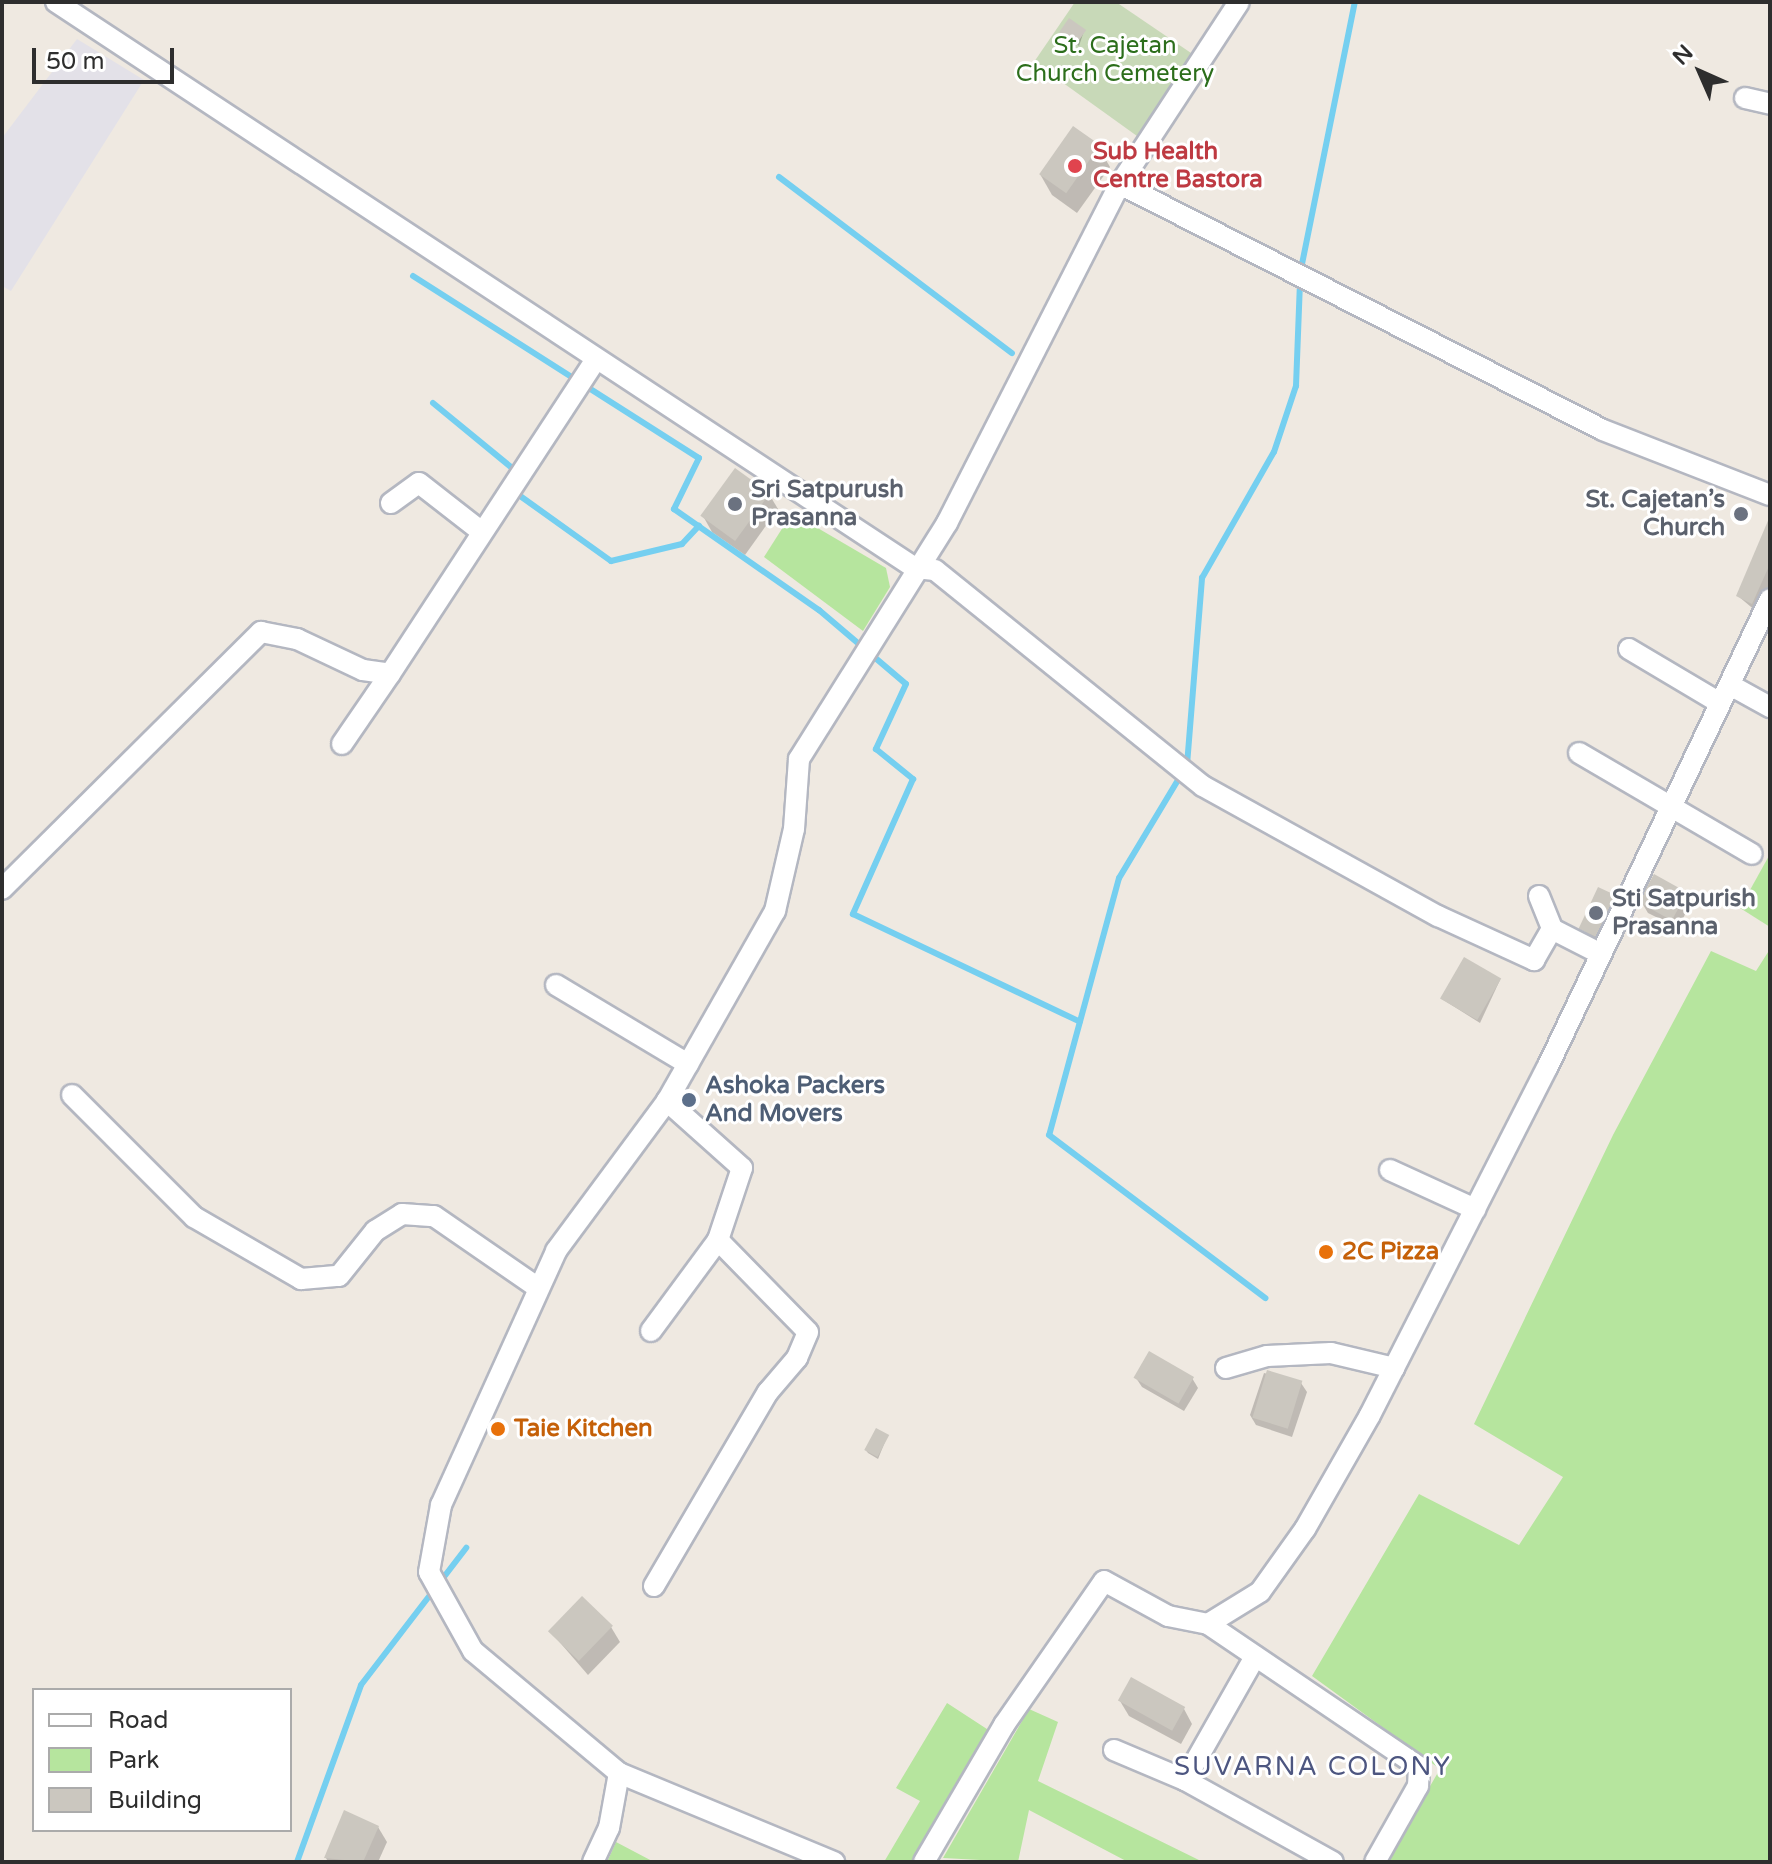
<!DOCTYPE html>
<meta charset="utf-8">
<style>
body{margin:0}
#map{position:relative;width:1772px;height:1864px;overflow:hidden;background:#efe9e1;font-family:"Varela Round",sans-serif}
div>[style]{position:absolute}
.industrial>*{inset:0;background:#e3e1e8}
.green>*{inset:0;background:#b6e59e}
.cemetery>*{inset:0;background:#c8d9b8}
.shadow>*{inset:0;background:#0003}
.stream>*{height:6px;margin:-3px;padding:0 3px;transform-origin:3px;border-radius:3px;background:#75cff0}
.building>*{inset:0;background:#cbc7bf;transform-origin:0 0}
.roads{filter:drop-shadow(2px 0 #b4b7c1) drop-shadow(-2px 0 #b4b7c1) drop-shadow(0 2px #b4b7c1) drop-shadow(0 -2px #b4b7c1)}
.minor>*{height:20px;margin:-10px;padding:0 10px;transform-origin:10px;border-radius:10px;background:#fff}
.dots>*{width:22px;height:22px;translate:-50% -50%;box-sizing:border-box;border:4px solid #fff;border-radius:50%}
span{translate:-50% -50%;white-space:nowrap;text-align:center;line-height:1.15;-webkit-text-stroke:6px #fff;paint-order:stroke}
.park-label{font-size:24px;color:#2c6e1b}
.health-label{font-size:24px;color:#be3a42;font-weight:700}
.left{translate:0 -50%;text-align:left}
.worship-label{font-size:24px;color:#5b616d;font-weight:700}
.right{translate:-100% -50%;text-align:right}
.service-label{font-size:24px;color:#4e5e75;font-weight:700}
.food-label{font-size:24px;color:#c56008;font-weight:700}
.neighbourhood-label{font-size:26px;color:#4d5680;letter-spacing:2px}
.frame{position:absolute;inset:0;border:4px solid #2e2e2e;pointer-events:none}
.legend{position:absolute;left:32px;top:1688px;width:260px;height:144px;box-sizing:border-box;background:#fff;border:2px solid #ababab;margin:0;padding:10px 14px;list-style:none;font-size:24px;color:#2e2e2e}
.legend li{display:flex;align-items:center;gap:16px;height:40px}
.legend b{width:40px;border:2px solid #ababab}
.north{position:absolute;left:1660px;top:32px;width:80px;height:80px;-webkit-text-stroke:6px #fff;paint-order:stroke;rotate:315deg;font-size:22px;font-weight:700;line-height:32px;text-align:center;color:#2e2e2e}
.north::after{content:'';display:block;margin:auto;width:28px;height:36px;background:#2e2e2e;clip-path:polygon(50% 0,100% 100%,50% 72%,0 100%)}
.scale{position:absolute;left:32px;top:48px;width:142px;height:36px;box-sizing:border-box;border:4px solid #2e2e2e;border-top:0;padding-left:10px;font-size:24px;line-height:28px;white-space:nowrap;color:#2e2e2e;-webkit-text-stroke:6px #fff;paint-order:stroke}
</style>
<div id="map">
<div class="industrial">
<div style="clip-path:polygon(77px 39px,144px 80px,11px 291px,2px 286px,2px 138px)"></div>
</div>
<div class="green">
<div style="clip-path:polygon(792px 513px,886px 568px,890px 587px,863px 631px,764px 557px)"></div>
<div style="clip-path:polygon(1770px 854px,1770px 927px,1740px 908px)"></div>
<div style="clip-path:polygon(1770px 949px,1770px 1862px,1386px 1862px,1440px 1769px,1312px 1676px,1419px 1494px,1519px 1545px,1563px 1477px,1474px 1424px,1613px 1135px,1711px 951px,1756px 971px)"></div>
<div style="clip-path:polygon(947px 1703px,990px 1731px,913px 1862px,884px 1862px,920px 1801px,896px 1788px)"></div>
<div style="clip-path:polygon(1029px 1709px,1058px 1722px,1038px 1781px,1203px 1862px,1128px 1862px,1029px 1810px,1018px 1862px,943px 1858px)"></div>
<div style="clip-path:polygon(616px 1842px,654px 1862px,655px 1862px,607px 1862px)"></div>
</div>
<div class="cemetery">
<div style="clip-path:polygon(1075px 2px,1116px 2px,1194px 55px,1137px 136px,1034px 62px)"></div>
</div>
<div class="shadow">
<div style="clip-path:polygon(1084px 31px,1079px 46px,1062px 32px)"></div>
<div style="clip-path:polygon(1098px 146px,1110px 167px,1077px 213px,1052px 195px,1040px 174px)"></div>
<div style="clip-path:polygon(769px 494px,778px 509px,745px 555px,712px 532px,703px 516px)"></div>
<div style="clip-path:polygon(1770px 521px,1770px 585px,1757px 612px,1738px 596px)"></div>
<div style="clip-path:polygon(1685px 893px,1691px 903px,1678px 928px,1648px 913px,1642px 903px)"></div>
<div style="clip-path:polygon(1614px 896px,1619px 906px,1600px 945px,1581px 928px)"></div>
<div style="clip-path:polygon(1500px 980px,1480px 1023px,1442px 999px)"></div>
<div style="clip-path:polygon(1264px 1373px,1301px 1383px,1307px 1392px,1292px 1437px,1256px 1425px,1250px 1415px)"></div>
<div style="clip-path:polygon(1136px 1378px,1192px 1378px,1198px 1388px,1184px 1411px,1142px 1387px)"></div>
<div style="clip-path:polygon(887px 1437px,878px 1459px,868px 1453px,865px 1449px)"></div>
<div style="clip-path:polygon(611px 1627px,620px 1642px,588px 1675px,550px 1631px)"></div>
<div style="clip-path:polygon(1120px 1701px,1184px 1709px,1192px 1724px,1181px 1744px,1129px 1716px)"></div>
<div style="clip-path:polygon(378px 1827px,387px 1842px,378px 1862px,328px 1862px,326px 1858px)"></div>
</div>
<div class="stream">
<div style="left:779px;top:177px;width:292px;rotate:37.1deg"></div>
<div style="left:1301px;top:269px;width:272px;rotate:-78.6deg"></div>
<div style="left:413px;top:276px;width:339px;rotate:32.5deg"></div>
<div style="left:699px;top:458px;width:57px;rotate:116.1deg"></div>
<div style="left:674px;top:509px;width:177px;rotate:34.9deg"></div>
<div style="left:819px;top:610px;width:114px;rotate:40.4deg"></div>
<div style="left:906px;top:684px;width:72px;rotate:114.8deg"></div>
<div style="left:876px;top:749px;width:48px;rotate:39deg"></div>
<div style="left:913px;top:779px;width:148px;rotate:114deg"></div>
<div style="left:853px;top:914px;width:251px;rotate:25.4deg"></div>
<div style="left:433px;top:403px;width:109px;rotate:39.4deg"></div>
<div style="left:516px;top:493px;width:117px;rotate:35.6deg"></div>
<div style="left:611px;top:561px;width:73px;rotate:-13.5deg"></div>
<div style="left:682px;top:544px;width:25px;rotate:-47deg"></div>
<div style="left:1187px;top:765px;width:188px;rotate:-85.4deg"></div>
<div style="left:1202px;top:578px;width:145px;rotate:-60.3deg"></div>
<div style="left:1274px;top:452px;width:70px;rotate:-71.6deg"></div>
<div style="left:1296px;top:386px;width:106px;rotate:-87.8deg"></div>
<div style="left:1181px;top:775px;width:120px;rotate:121deg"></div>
<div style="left:1119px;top:878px;width:266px;rotate:105.2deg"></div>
<div style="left:1049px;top:1135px;width:271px;rotate:37deg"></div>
<div style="left:297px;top:1862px;width:188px;rotate:-70.1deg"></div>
<div style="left:361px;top:1685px;width:173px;rotate:-52.5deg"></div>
</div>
<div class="building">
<div style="left:1069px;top:18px;width:21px;height:17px;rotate:35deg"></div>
<div style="left:1073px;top:126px;width:33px;height:59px;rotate:35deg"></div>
<div style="left:735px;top:468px;width:43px;height:59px;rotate:36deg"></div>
<div style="clip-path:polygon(1770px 516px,1770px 564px,1752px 604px,1736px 596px)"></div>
<div style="left:1654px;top:874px;width:38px;height:32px;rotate:29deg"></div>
<div style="left:1598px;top:887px;width:19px;height:46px;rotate:25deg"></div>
<div style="left:1464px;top:957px;width:43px;height:48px;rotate:30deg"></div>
<div style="left:1149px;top:1351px;width:52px;height:31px;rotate:30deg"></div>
<div style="left:1267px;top:1370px;width:37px;height:50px;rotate:17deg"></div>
<div style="left:876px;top:1428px;width:15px;height:25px;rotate:28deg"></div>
<div style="left:582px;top:1596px;width:43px;height:49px;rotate:44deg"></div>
<div style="left:1131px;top:1677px;width:62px;height:27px;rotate:29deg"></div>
<div style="clip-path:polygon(344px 1810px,379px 1826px,363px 1862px,324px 1858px)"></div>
</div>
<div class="roads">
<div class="minor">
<div style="left:56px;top:2px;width:1029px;rotate:33.38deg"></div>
<div style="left:915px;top:568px;width:20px;rotate:6deg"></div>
<div style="left:935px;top:570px;width:344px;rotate:38.9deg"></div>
<div style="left:1203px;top:786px;width:269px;rotate:29deg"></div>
<div style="left:1438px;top:916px;width:106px;rotate:24.6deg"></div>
<div style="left:1534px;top:960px;width:36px;rotate:-60deg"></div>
<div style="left:1552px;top:929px;width:55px;rotate:27deg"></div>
<div style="left:1745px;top:98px;width:26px;rotate:13deg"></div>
<div style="left:1120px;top:184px;width:542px;rotate:26.99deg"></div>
<div style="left:1603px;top:430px;width:179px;rotate:21.3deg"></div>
<div style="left:391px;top:503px;width:34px;rotate:-36deg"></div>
<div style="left:419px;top:483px;width:80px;rotate:37.9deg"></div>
<div style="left:1629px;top:649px;width:106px;rotate:30.7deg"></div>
<div style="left:1730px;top:685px;width:46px;rotate:28.8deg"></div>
<div style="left:342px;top:744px;width:85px;rotate:-55.6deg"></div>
<div style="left:1579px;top:753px;width:200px;rotate:30.3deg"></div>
<div style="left:2px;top:889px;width:365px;rotate:-44.8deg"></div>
<div style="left:261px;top:632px;width:37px;rotate:11deg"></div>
<div style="left:297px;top:639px;width:73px;rotate:25.2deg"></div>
<div style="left:363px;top:670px;width:27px;rotate:8deg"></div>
<div style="left:390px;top:674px;width:374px;rotate:-56.8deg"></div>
<div style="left:1539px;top:896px;width:35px;rotate:68deg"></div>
<div style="left:556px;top:985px;width:154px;rotate:30.9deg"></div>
<div style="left:72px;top:1095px;width:173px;rotate:45deg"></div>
<div style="left:194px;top:1217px;width:124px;rotate:30.1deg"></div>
<div style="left:301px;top:1279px;width:38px;rotate:-5deg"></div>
<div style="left:339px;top:1276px;width:58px;rotate:-51.3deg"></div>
<div style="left:375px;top:1231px;width:32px;rotate:-32deg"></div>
<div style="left:402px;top:1214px;width:32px;rotate:4deg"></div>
<div style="left:434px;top:1216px;width:125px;rotate:34.6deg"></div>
<div style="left:1390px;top:1170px;width:94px;rotate:24.6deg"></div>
<div style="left:651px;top:1331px;width:113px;rotate:-53.6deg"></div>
<div style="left:1226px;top:1368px;width:43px;rotate:-16.3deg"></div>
<div style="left:1267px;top:1356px;width:64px;rotate:-2.7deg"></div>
<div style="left:1331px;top:1353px;width:65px;rotate:13.4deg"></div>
<div style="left:654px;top:1586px;width:225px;rotate:-59.6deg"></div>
<div style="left:768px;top:1392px;width:45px;rotate:-49.5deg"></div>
<div style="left:797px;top:1358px;width:28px;rotate:-67deg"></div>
<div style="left:808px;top:1332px;width:129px;rotate:-134.4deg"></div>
<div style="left:718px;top:1240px;width:76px;rotate:-71.6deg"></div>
<div style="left:742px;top:1168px;width:101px;rotate:-138.2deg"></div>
<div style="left:1208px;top:1624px;width:255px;rotate:34.1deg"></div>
<div style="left:1419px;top:1767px;width:19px;rotate:93deg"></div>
<div style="left:1418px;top:1786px;width:87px;rotate:119.5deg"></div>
<div style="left:1114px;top:1750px;width:77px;rotate:22.9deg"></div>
<div style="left:1185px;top:1780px;width:169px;rotate:29deg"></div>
<div style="left:619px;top:1773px;width:233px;rotate:22.5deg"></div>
<div style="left:1185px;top:1780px;width:142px;rotate:-60.4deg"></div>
<div style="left:593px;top:1862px;width:38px;rotate:-65deg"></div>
<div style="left:609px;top:1828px;width:56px;rotate:-79.7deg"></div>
<div style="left:619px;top:1773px;width:190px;rotate:-140.1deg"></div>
<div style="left:473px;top:1651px;width:90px;rotate:-119.1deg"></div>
<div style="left:429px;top:1572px;width:68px;rotate:-79.8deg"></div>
<div style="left:441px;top:1505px;width:279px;rotate:-65.6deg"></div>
<div style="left:556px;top:1251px;width:187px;rotate:-53.5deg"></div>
<div style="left:667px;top:1101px;width:219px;rotate:-60.4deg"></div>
<div style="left:775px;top:911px;width:84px;rotate:-77deg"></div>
<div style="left:794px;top:829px;width:70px;rotate:-85.9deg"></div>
<div style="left:799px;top:759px;width:279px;rotate:-57.9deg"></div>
<div style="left:947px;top:523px;width:381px;rotate:-63deg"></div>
<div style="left:1120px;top:184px;width:217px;rotate:-56.8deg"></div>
<div style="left:924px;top:1862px;width:159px;rotate:-59.7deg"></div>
<div style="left:1004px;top:1725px;width:175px;rotate:-55.2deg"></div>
<div style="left:1104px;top:1581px;width:73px;rotate:28.7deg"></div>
<div style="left:1168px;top:1616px;width:41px;rotate:11.3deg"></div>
<div style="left:1208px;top:1624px;width:61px;rotate:-31.6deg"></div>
<div style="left:1260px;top:1592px;width:77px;rotate:-54.5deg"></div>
<div style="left:1305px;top:1529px;width:131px;rotate:-60.3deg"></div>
<div style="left:1370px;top:1415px;width:390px;rotate:-63deg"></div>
<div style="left:1547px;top:1068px;width:519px;rotate:-64.57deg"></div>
</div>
</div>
<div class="dots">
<div style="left:1075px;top:166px;background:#e0444e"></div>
<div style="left:735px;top:504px;background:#6b7280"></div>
<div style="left:1741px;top:514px;background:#6b7280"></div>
<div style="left:1596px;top:913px;background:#6b7280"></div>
<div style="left:689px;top:1100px;background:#5c6f8a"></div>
<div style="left:1326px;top:1252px;background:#e8710a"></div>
<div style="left:498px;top:1429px;background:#e8710a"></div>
</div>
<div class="park-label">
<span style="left:1115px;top:60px">St. Cajetan<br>Church Cemetery</span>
</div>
<div class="health-label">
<span class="left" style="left:1093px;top:166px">Sub Health<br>Centre Bastora</span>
</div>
<div class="worship-label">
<span class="left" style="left:751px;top:504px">Sri Satpurush<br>Prasanna</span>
<span class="right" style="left:1725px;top:514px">St. Cajetan’s<br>Church</span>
<span class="left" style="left:1612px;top:913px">Sti Satpurish<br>Prasanna</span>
</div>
<div class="service-label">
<span class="left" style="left:705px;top:1100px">Ashoka Packers<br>And Movers</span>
</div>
<div class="food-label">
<span class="left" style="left:1342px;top:1252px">2C Pizza</span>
<span class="left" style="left:514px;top:1429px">Taie Kitchen</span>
</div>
<div class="neighbourhood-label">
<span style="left:1313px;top:1767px">SUVARNA COLONY</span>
</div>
<div class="frame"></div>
<ul class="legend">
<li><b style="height:10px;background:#fff"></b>Road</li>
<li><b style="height:22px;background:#b6e59e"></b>Park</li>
<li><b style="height:22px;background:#cbc7bf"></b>Building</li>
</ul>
<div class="north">N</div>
<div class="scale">50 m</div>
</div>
